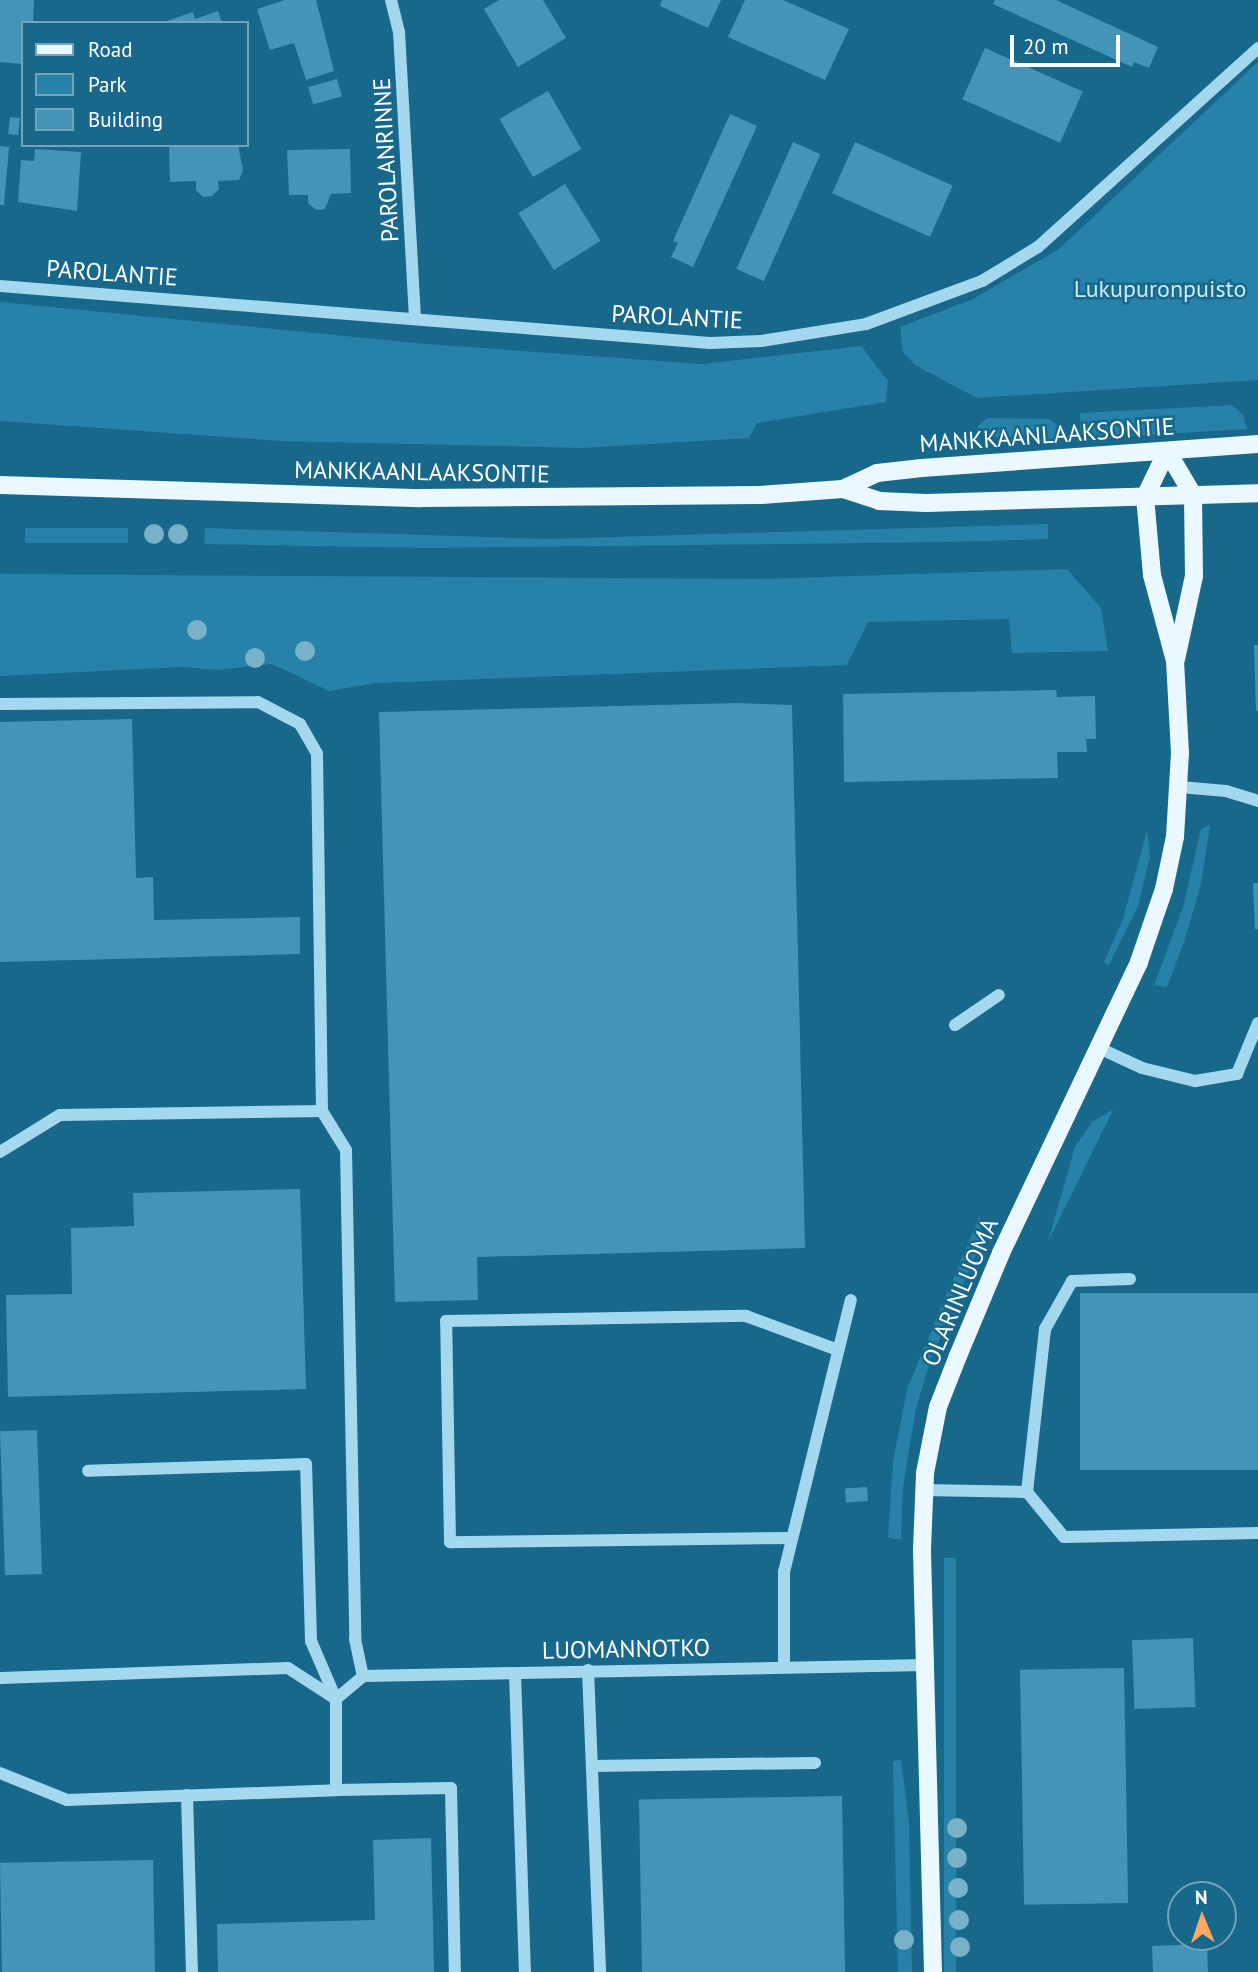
<!DOCTYPE html>
<style>
body{margin:0}
#map{position:relative;width:1258px;height:1972px;overflow:hidden;background:#18688c;font-family:"PT Sans",sans-serif}
div>[style]{position:absolute}
.green>*{inset:0;background:#2782a9;transform-origin:0 0}
.building>*{inset:0;background:#4494b7;transform-origin:0 0}
.minor>*{height:12px;margin:-6px;padding:0 6px;transform-origin:6px;border-radius:6px;background:#a3d8ef}
.major>*{height:18px;margin:-9px;padding:0 9px;transform-origin:9px;border-radius:9px;background:#eaf8ff}
.trees>*{width:20px;height:20px;margin:-10px;border-radius:50%;background:#79b1c8}
span{translate:-50% -50%;white-space:nowrap;text-align:center;line-height:1.15;-webkit-text-stroke:5px #18688c;paint-order:stroke}
.street-label{font-size:24px;color:#fff}
.park-label{font-size:24px;color:#c9ecfa}
.legend{position:absolute;left:21px;top:21px;width:228px;height:126px;box-sizing:border-box;background:#18688c;border:2px solid #74a4ba;margin:0;padding:9px 12px;list-style:none;font-size:21px;color:#fff}
.legend li{display:flex;align-items:center;gap:14px;height:35px}
.legend b{width:35px;border:2px solid #74a4ba}
.north{position:absolute;left:1167px;top:1881px;width:70px;height:70px;box-sizing:border-box;background:#18688c;border:2px solid #74a4ba;border-radius:50%;rotate:358deg;font-size:19px;font-weight:700;line-height:28px;text-align:center;color:#fff}
.north::after{content:'';display:block;margin:auto;width:24px;height:32px;background:#ffa960;clip-path:polygon(50% 0,100% 100%,50% 72%,0 100%)}
.scale{position:absolute;left:1010px;top:35px;width:110px;height:32px;box-sizing:border-box;border:4px solid #fff;border-top:0;padding-left:9px;font-size:21px;line-height:24px;white-space:nowrap;color:#fff;-webkit-text-stroke:5px #18688c;paint-order:stroke}
</style>
<div id="map">
<div class="green">
<div style="clip-path:polygon(1258px 62px,1258px 380px,977px 398px,915px 365px,903px 352px,900px 327px,973px 299px,1059px 249px)"></div>
<div style="clip-path:polygon(0 302px,427px 344px,702px 364px,861px 346px,888px 381px,886px 402px,757px 423px,749px 438px,583px 448px,281px 441px,0 421px)"></div>
<div style="clip-path:polygon(1232px 405px,1243px 415px,1247px 429px,1080px 439px,1080px 413px)"></div>
<div style="clip-path:polygon(987px 418px,1049px 419px,1058px 426px,1058px 442px,977px 435px,978px 426px)"></div>
<div style="clip-path:polygon(1048px 524px,1048px 539px,948px 542px,429px 548px,204px 544px,205px 528px,546px 539px)"></div>
<div style="left:25px;top:528px;width:103px;height:15px"></div>
<div style="clip-path:polygon(1067px 569px,1101px 608px,1108px 651px,1012px 653px,1009px 619px,868px 622px,847px 665px,376px 683px,329px 691px,272px 664px,217px 670px,183px 667px,0 676px,0 574px,759px 579px)"></div>
<div style="clip-path:polygon(1210px 825px,1201px 884px,1185px 939px,1167px 987px,1154px 985px,1183px 907px,1201px 829px)"></div>
<div style="clip-path:polygon(1147px 831px,1150px 856px,1138px 906px,1109px 965px,1104px 962px,1123px 919px)"></div>
<div style="clip-path:polygon(1113px 1110px,1048px 1242px,1075px 1147px,1092px 1122px)"></div>
<div style="clip-path:polygon(980px 1215px,981px 1243px,931px 1359px,916px 1408px,903px 1487px,901px 1539px,893px 1539px,888px 1537px,893px 1462px,907px 1389px)"></div>
<div style="left:944px;top:1558px;width:12px;height:414px"></div>
<div style="clip-path:polygon(901px 1760px,909px 1823px,912px 1972px,898px 1972px,893px 1761px)"></div>
</div>
<div class="building">
<div style="clip-path:polygon(0 0,34px 0,33px 23px,23px 23px,23px 64px,0 62px)"></div>
<div style="clip-path:polygon(285px 0,316px 0,334px 71px,306px 80px,294px 43px,270px 50px,257px 9px)"></div>
<div style="clip-path:polygon(499px 0,543px 0,566px 38px,518px 67px,484px 9px)"></div>
<div style="clip-path:polygon(662px 0,721px 0,708px 28px,660px 6px)"></div>
<div style="clip-path:polygon(745px 0,783px 0,849px 29px,825px 80px,728px 37px)"></div>
<div style="clip-path:polygon(995px 0,1056px 0,1158px 47px,1149px 68px,1134px 62px,1132px 67px,993px 4px)"></div>
<div style="clip-path:polygon(218px 11px,222px 23px,161px 23px,193px 12px,195px 19px)"></div>
<div style="left:985px;top:48px;width:107px;height:56px;rotate:24deg"></div>
<div style="left:337px;top:79px;width:18px;height:30px;rotate:74deg"></div>
<div style="left:548px;top:91px;width:67px;height:56px;rotate:60deg"></div>
<div style="clip-path:polygon(730px 114px,757px 126px,693px 267px,671px 257px,678px 243px,673px 241px)"></div>
<div style="left:10px;top:117px;width:10px;height:17px;rotate:6deg"></div>
<div style="left:793px;top:142px;width:30px;height:139px;rotate:24deg"></div>
<div style="left:855px;top:142px;width:107px;height:56px;rotate:24deg"></div>
<div style="clip-path:polygon(169px 145px,238px 145px,243px 170px,239px 180px,218px 181px,219px 189px,212px 196px,203px 197px,196px 190px,196px 181px,170px 182px)"></div>
<div style="clip-path:polygon(0 146px,9px 147px,4px 205px,0 205px)"></div>
<div style="clip-path:polygon(35px 149px,81px 152px,77px 211px,18px 202px,21px 160px,34px 161px)"></div>
<div style="clip-path:polygon(350px 149px,351px 193px,331px 194px,325px 209px,316px 210px,308px 203px,308px 195px,289px 195px,287px 150px)"></div>
<div style="left:565px;top:184px;width:67px;height:55px;rotate:58deg"></div>
<div style="clip-path:polygon(1254px 645px,1258px 645px,1258px 711px,1256px 711px)"></div>
<div style="clip-path:polygon(1056px 690px,1057px 697px,1095px 696px,1096px 739px,1086px 739px,1087px 752px,1057px 752px,1058px 778px,844px 782px,843px 694px)"></div>
<div style="clip-path:polygon(738px 703px,792px 705px,805px 1248px,477px 1257px,478px 1300px,395px 1302px,379px 712px)"></div>
<div style="clip-path:polygon(132px 719px,136px 878px,153px 877px,154px 920px,300px 917px,300px 954px,0 962px,0 722px)"></div>
<div style="clip-path:polygon(1253px 883px,1258px 883px,1258px 929px,1255px 929px)"></div>
<div style="clip-path:polygon(300px 1189px,306px 1389px,8px 1397px,6px 1295px,72px 1294px,71px 1228px,134px 1226px,133px 1193px)"></div>
<div style="left:1258px;top:1293px;width:177px;height:178px;rotate:90deg"></div>
<div style="left:37px;top:1430px;width:144px;height:37px;rotate:88deg"></div>
<div style="left:867px;top:1487px;width:14px;height:22px;rotate:86deg"></div>
<div style="left:1193px;top:1638px;width:69px;height:61px;rotate:88deg"></div>
<div style="left:1124px;top:1668px;width:235px;height:104px;rotate:89deg"></div>
<div style="left:842px;top:1796px;width:176px;height:203px;rotate:89deg"></div>
<div style="clip-path:polygon(431px 1838px,434px 1972px,218px 1972px,217px 1924px,375px 1920px,373px 1840px)"></div>
<div style="left:153px;top:1860px;width:112px;height:153px;rotate:89deg"></div>
<div style="left:1207px;top:1944px;width:28px;height:55px;rotate:88deg"></div>
</div>
<div class="minor">
<div style="left:391px;top:0;width:33px;rotate:76deg"></div>
<div style="left:399px;top:32px;width:287px;rotate:86.8deg"></div>
<div style="left:0;top:286px;width:712px;rotate:4.59deg"></div>
<div style="left:710px;top:343px;width:51px;rotate:-2.2deg"></div>
<div style="left:761px;top:341px;width:106px;rotate:-9.2deg"></div>
<div style="left:866px;top:324px;width:124px;rotate:-20.3deg"></div>
<div style="left:982px;top:281px;width:66px;rotate:-31.3deg"></div>
<div style="left:1038px;top:247px;width:297px;rotate:-42.1deg"></div>
<div style="left:0;top:704px;width:258px;rotate:-0.4deg"></div>
<div style="left:258px;top:702px;width:47px;rotate:27.6deg"></div>
<div style="left:300px;top:724px;width:34px;rotate:60deg"></div>
<div style="left:317px;top:754px;width:357px;rotate:89.2deg"></div>
<div style="left:322px;top:1111px;width:46px;rotate:58.4deg"></div>
<div style="left:346px;top:1150px;width:489px;rotate:88.9deg"></div>
<div style="left:355px;top:1639px;width:38px;rotate:78deg"></div>
<div style="left:1180px;top:787px;width:46px;rotate:5deg"></div>
<div style="left:1226px;top:791px;width:34px;rotate:17deg"></div>
<div style="left:955px;top:1025px;width:53px;rotate:-34.3deg"></div>
<div style="left:1099px;top:1048px;width:47px;rotate:24.9deg"></div>
<div style="left:1142px;top:1068px;width:55px;rotate:13.8deg"></div>
<div style="left:1195px;top:1081px;width:43px;rotate:-9.5deg"></div>
<div style="left:1237px;top:1074px;width:55px;rotate:-67.6deg"></div>
<div style="left:0;top:1152px;width:70px;rotate:-31.7deg"></div>
<div style="left:60px;top:1115px;width:262px;rotate:-0.9deg"></div>
<div style="left:924px;top:1490px;width:103px;rotate:1.1deg"></div>
<div style="left:1027px;top:1492px;width:58px;rotate:50.6deg"></div>
<div style="left:1064px;top:1537px;width:194px;rotate:-1.2deg"></div>
<div style="left:1027px;top:1492px;width:164px;rotate:-83.7deg"></div>
<div style="left:1045px;top:1329px;width:55px;rotate:-60.6deg"></div>
<div style="left:1072px;top:1281px;width:58px;rotate:-2deg"></div>
<div style="left:792px;top:1538px;width:342px;rotate:179.3deg"></div>
<div style="left:450px;top:1542px;width:221px;rotate:-91deg"></div>
<div style="left:446px;top:1321px;width:300px;rotate:-1deg"></div>
<div style="left:746px;top:1316px;width:98px;rotate:20.3deg"></div>
<div style="left:784px;top:1667px;width:95px;rotate:-90deg"></div>
<div style="left:784px;top:1572px;width:280px;rotate:-76.2deg"></div>
<div style="left:588px;top:1670px;width:302px;rotate:87.7deg"></div>
<div style="left:515px;top:1673px;width:299px;rotate:88.1deg"></div>
<div style="left:0;top:1678px;width:288px;rotate:-2deg"></div>
<div style="left:288px;top:1668px;width:57px;rotate:32.9deg"></div>
<div style="left:336px;top:1699px;width:35px;rotate:-40deg"></div>
<div style="left:363px;top:1676px;width:563px;rotate:-1.12deg"></div>
<div style="left:592px;top:1766px;width:223px;rotate:-0.8deg"></div>
<div style="left:0;top:1773px;width:72px;rotate:21.9deg"></div>
<div style="left:67px;top:1800px;width:269px;rotate:-2.1deg"></div>
<div style="left:336px;top:1790px;width:91px;rotate:-90deg"></div>
<div style="left:336px;top:1699px;width:63px;rotate:-113.3deg"></div>
<div style="left:311px;top:1641px;width:177px;rotate:-91.6deg"></div>
<div style="left:306px;top:1464px;width:218px;rotate:178.2deg"></div>
<div style="left:336px;top:1790px;width:115px;rotate:-1deg"></div>
<div style="left:451px;top:1788px;width:184px;rotate:88.8deg"></div>
<div style="left:187px;top:1795px;width:177px;rotate:88.4deg"></div>
</div>
<div class="major">
<div style="left:1167px;top:451px;width:51px;rotate:59.4deg"></div>
<div style="left:1193px;top:495px;width:81px;rotate:89.3deg"></div>
<div style="left:1194px;top:576px;width:85px;rotate:102.2deg"></div>
<div style="left:0;top:485px;width:421px;rotate:1.8deg"></div>
<div style="left:421px;top:498px;width:339px;rotate:-0.5deg"></div>
<div style="left:760px;top:495px;width:83px;rotate:-4.1deg"></div>
<div style="left:843px;top:489px;width:38px;rotate:-25deg"></div>
<div style="left:877px;top:473px;width:45px;rotate:-6.3deg"></div>
<div style="left:922px;top:468px;width:337px;rotate:-4.1deg"></div>
<div style="left:843px;top:489px;width:38px;rotate:18deg"></div>
<div style="left:879px;top:501px;width:47px;rotate:2.4deg"></div>
<div style="left:926px;top:503px;width:332px;rotate:-1.7deg"></div>
<div style="left:933px;top:1972px;width:423px;rotate:-91.5deg"></div>
<div style="left:922px;top:1549px;width:76px;rotate:-87.7deg"></div>
<div style="left:925px;top:1473px;width:67px;rotate:-78.9deg"></div>
<div style="left:938px;top:1407px;width:55px;rotate:-68.6deg"></div>
<div style="left:958px;top:1356px;width:112px;rotate:-67.3deg"></div>
<div style="left:1001px;top:1253px;width:322px;rotate:-64.6deg"></div>
<div style="left:1139px;top:962px;width:77px;rotate:-71.1deg"></div>
<div style="left:1164px;top:889px;width:53px;rotate:-78.1deg"></div>
<div style="left:1175px;top:837px;width:84px;rotate:-86.6deg"></div>
<div style="left:1180px;top:753px;width:92px;rotate:-93.1deg"></div>
<div style="left:1175px;top:661px;width:89px;rotate:-105deg"></div>
<div style="left:1152px;top:575px;width:78px;rotate:-95.1deg"></div>
<div style="left:1145px;top:497px;width:51px;rotate:-64.4deg"></div>
</div>
<div class="trees">
<div style="left:154px;top:534px"></div>
<div style="left:178px;top:534px"></div>
<div style="left:197px;top:630px"></div>
<div style="left:305px;top:651px"></div>
<div style="left:255px;top:658px"></div>
<div style="left:957px;top:1828px"></div>
<div style="left:957px;top:1858px"></div>
<div style="left:958px;top:1888px"></div>
<div style="left:959px;top:1920px"></div>
<div style="left:904px;top:1940px"></div>
<div style="left:960px;top:1947px"></div>
</div>
<div class="street-label">
<span style="left:386px;top:160px;rotate:-93deg">PAROLANRINNE</span>
<span style="left:112px;top:273px;rotate:4deg">PAROLANTIE</span>
<span style="left:677px;top:317px;rotate:3deg">PAROLANTIE</span>
<span style="left:1047px;top:435px;rotate:-4deg">MANKKAANLAAKSONTIE</span>
<span style="left:422px;top:472px;rotate:1deg">MANKKAANLAAKSONTIE</span>
<span style="left:960px;top:1292px;rotate:-67deg">OLARINLUOMA</span>
<span style="left:626px;top:1649px;rotate:-1deg">LUOMANNOTKO</span>
</div>
<div class="park-label">
<span style="left:1160px;top:289px">Lukupuronpuisto</span>
</div>
<ul class="legend">
<li><b style="height:9px;background:#eaf8ff"></b>Road</li>
<li><b style="height:19px;background:#2782a9"></b>Park</li>
<li><b style="height:19px;background:#4494b7"></b>Building</li>
</ul>
<div class="north">N</div>
<div class="scale">20 m</div>
</div>
